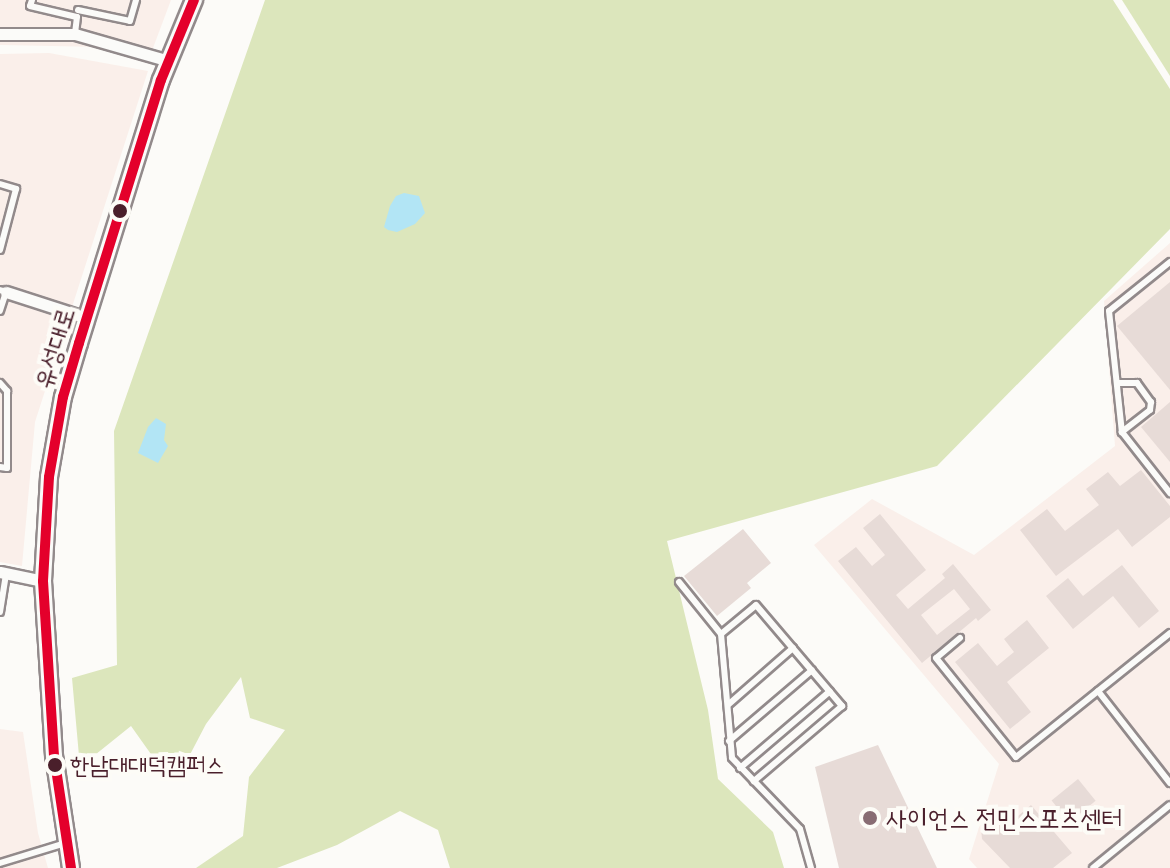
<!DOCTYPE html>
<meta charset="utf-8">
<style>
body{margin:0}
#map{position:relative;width:1170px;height:868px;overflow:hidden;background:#fcfbf8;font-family:Delius,"Poor Story",sans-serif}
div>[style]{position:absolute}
.built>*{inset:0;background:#faefea}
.green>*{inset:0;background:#dce6bc}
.water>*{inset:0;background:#b2e5f5}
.building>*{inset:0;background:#e7dbd7;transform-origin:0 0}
.roads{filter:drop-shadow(2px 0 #928a8b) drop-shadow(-2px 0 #928a8b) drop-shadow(0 2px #928a8b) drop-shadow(0 -2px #928a8b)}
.lane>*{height:6px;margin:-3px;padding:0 3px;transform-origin:3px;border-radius:3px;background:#fbfbf9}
.street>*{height:11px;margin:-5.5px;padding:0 5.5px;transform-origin:5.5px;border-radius:5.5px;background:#fbfbf9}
.secondary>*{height:16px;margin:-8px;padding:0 8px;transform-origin:8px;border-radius:8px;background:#fbfbf9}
.bus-1>*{height:10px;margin:-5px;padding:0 5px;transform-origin:5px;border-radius:5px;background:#e4002b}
.dots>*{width:22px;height:22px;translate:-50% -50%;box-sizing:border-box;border:4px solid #fdfcf7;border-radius:50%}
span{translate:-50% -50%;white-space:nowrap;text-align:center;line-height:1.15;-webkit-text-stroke:8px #fdfcf7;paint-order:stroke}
.bus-label{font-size:24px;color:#4a1f2b}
.left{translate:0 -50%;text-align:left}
.street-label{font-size:26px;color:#4a1f2b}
.poi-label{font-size:26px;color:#4a1f2b}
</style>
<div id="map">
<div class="built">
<div style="clip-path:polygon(0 0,171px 0,153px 48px,0 45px)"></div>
<div style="clip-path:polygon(49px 53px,148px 71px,35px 422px,22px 566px,0 562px,0 54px)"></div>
<div style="clip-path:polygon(1170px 243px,1170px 868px,977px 868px,969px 859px,999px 764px,814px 545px,872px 499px,974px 555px,1115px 446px,1104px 301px)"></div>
<div style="clip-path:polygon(0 729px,23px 732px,38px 833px,48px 868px,0 868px)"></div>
</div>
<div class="green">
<div style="clip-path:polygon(265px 0,1113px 0,1170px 89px,1170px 229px,937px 466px,667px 541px,708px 710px,718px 779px,773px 832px,784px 868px,450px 868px,438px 830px,400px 811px,337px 845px,277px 868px,196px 868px,243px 836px,249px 777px,285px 730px,250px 718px,241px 677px,206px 724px,183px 768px,153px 757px,131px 726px,80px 767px,72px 678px,117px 665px,114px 431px)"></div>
<div style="clip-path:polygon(1122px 0,1170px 0,1170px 76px)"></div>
</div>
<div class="water">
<div style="clip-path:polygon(404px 193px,419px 196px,425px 213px,415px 224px,397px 232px,388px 230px,384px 227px,390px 206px,396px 196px)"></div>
<div style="clip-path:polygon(156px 418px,166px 424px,164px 440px,168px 446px,158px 463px,138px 453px,148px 427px)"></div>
</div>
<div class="building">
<div style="clip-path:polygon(1170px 282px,1170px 390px,1117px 326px)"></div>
<div style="clip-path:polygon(1170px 402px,1170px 462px,1141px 427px)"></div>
<div style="clip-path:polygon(1141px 470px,1170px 506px,1170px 517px,1132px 547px,1118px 529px,1056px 576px,1020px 530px,1047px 509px,1065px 531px,1099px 505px,1086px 489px,1108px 472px,1120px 486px)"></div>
<div style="clip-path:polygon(evenodd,880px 514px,926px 570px,896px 595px,908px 609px,945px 578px,942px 574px,953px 564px,991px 610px,978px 621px,976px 618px,922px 663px,838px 561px,856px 547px,872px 566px,885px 555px,863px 528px,880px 514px,954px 589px,970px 609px,937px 635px,921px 615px,954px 589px)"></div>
<div style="clip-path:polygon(743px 529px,771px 563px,747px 583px,751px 588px,717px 616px,684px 576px)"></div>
<div style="clip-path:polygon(1122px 565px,1159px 611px,1139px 628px,1113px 596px,1073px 629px,1046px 596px,1068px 578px,1083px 596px)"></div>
<div style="clip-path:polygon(1027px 620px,1049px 648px,1007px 682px,1031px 712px,1010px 729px,955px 662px,978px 643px,997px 666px,1014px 652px,1004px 639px)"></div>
<div style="clip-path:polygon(878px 745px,937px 868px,839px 868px,815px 767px)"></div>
<div style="left:1078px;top:779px;width:28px;height:34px;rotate:51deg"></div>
<div style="clip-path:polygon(1031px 805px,1072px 853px,1053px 868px,1010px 868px,982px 839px,981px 828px,988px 818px,999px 815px,1012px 821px)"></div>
</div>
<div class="roads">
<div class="lane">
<div style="left:32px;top:0;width:6px;rotate:108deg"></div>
<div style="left:30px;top:6px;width:48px;rotate:13.2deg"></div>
<div style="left:77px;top:17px;width:17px;rotate:97deg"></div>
<div style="left:78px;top:10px;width:53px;rotate:11.9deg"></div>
<div style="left:130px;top:21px;width:22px;rotate:-74deg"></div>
<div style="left:0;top:184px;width:17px;rotate:17deg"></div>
<div style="left:16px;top:189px;width:63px;rotate:104.7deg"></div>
<div style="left:1170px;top:262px;width:78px;rotate:141.2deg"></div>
<div style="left:1109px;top:311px;width:122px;rotate:83.9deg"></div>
<div style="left:1122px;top:432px;width:78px;rotate:51.8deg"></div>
<div style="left:0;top:290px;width:6px;rotate:18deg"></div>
<div style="left:6px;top:292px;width:20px;rotate:108deg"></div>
<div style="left:0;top:383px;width:11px;rotate:49deg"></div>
<div style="left:7px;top:391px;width:77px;rotate:90deg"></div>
<div style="left:7px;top:468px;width:7px;rotate:-172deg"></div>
<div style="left:1117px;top:383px;width:20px"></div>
<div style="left:1137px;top:383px;width:24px;rotate:54deg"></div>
<div style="left:1151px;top:402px;width:8px;rotate:97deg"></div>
<div style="left:1150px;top:410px;width:36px;rotate:142deg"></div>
<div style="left:679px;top:582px;width:67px;rotate:51.1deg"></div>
<div style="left:721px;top:634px;width:124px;rotate:84.9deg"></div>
<div style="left:732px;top:758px;width:98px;rotate:46.2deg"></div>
<div style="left:800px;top:829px;width:41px;rotate:74.2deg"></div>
<div style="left:0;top:612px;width:39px;rotate:-81deg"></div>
<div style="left:721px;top:634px;width:45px;rotate:-39.6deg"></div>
<div style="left:756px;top:605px;width:133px;rotate:49.6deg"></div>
<div style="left:842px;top:706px;width:116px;rotate:139.6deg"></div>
<div style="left:960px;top:638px;width:31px;rotate:140deg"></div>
<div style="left:936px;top:658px;width:127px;rotate:51.1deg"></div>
<div style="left:1016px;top:757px;width:198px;rotate:-38.8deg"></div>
<div style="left:1098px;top:691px;width:117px;rotate:52deg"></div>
<div style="left:729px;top:704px;width:85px;rotate:-41.2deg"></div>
<div style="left:729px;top:741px;width:109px;rotate:-40.5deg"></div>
<div style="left:740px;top:768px;width:118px;rotate:-40.5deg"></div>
<div style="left:0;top:863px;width:69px;rotate:-16.9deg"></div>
<div style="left:1093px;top:868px;width:99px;rotate:-39.3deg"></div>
</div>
<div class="street">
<div style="left:0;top:34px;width:75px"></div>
<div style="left:75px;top:34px;width:98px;rotate:16deg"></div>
<div style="left:6px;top:292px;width:85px;rotate:17.8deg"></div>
<div style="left:0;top:572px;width:44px;rotate:11.8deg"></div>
</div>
<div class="secondary">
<div style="left:71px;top:868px;width:113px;rotate:-98.6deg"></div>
<div style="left:54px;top:756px;width:175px;rotate:-93.6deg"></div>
<div style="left:43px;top:581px;width:104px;rotate:-86.7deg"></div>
<div style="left:49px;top:477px;width:81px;rotate:-80.1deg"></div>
<div style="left:63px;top:397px;width:56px;rotate:-73.5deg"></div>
<div style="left:79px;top:343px;width:275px;rotate:-72.7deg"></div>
<div style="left:161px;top:80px;width:87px;rotate:-67.6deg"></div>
</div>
</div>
<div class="bus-1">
<div style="left:71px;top:868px;width:113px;rotate:-98.6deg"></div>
<div style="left:54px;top:756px;width:175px;rotate:-93.6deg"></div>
<div style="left:43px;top:581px;width:104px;rotate:-86.7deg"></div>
<div style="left:49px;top:477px;width:81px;rotate:-80.1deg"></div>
<div style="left:63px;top:397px;width:56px;rotate:-73.5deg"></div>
<div style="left:79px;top:343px;width:275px;rotate:-72.7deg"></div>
<div style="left:161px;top:80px;width:87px;rotate:-67.6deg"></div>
</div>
<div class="dots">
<div style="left:120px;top:211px;background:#4a1f2b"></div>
<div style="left:55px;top:765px;background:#4a1f2b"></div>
<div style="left:870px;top:818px;background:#886c73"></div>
</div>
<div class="bus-label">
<span class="left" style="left:70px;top:765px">한남대대덕캠퍼스</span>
</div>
<div class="street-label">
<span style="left:54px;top:348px;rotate:-73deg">유성대로</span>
</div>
<div class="poi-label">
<span class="left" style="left:886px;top:818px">사이언스 전민스포츠센터</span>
</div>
</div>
